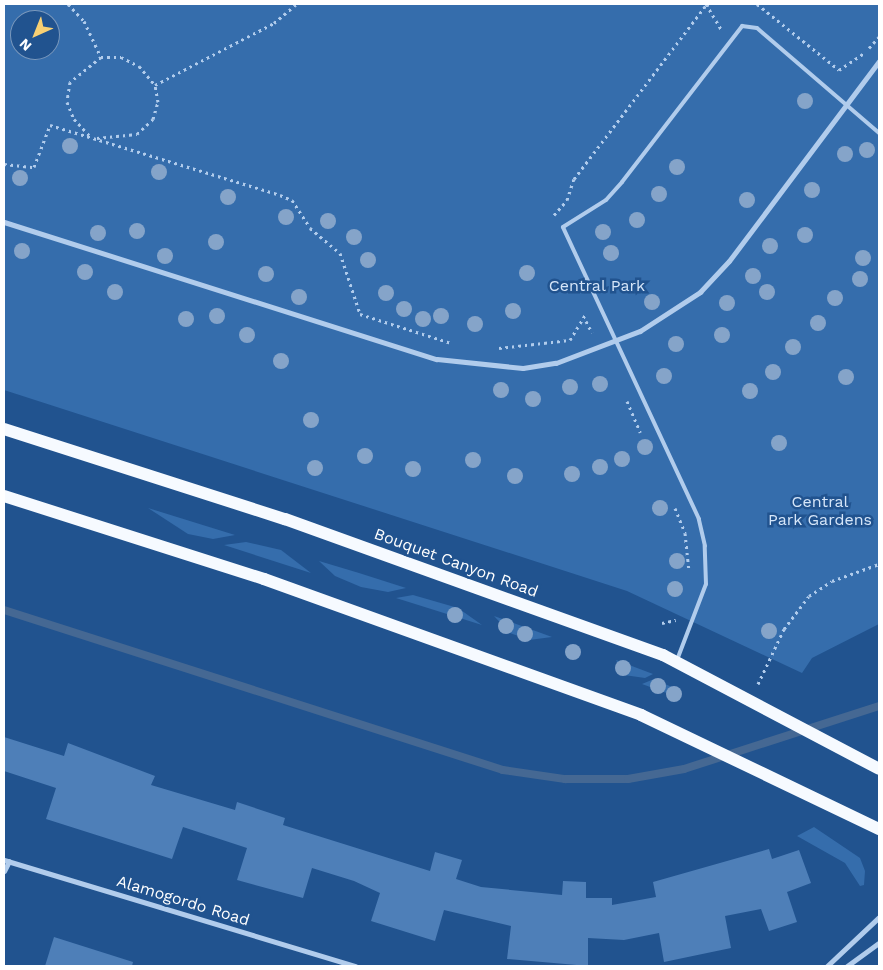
<!DOCTYPE html>
<style>
body{margin:0}
#map{position:relative;width:883px;height:970px;overflow:hidden;background:#21538f;font-family:"Work Sans",sans-serif}
div>[style]{position:absolute}
.green>*{inset:0;background:#356dac}
.stream>*{height:8px;margin:-4px;padding:0 4px;transform-origin:4px;border-radius:4px;background:#456893}
.building>*{inset:0;background:#4e7fb8}
.path>*{height:3px;margin-top:-1.5px;transform-origin:0;background:repeating-linear-gradient(90deg,#b1ccec 0 2.5px,transparent 0 6.5px)}
.service>*{height:4px;margin:-2px;padding:0 2px;transform-origin:2px;border-radius:2px;background:#b1ccec}
.minor>*{height:5px;margin:-2.5px;padding:0 2.5px;transform-origin:2.5px;border-radius:2.5px;background:#b1ccec}
.primary>*{height:12px;margin:-6px;padding:0 6px;transform-origin:6px;border-radius:6px;background:#f6faff}
.trees>*{width:16px;height:16px;margin:-8px;border-radius:50%;background:#85a4c9}
span{translate:-50% -50%;white-space:nowrap;text-align:center;line-height:1.15;-webkit-text-stroke:5px #21538f;paint-order:stroke}
.park-label{font-size:16px;color:#d6e6f9}
.street-label{font-size:16px;color:#fff}
.frame{position:absolute;inset:0;border:5px solid #fff;pointer-events:none}
.north{position:absolute;left:10px;top:10px;width:50px;height:50px;box-sizing:border-box;background:#21538f;border:1px solid #7a98bc;border-radius:50%;rotate:224deg;font-size:14px;font-weight:700;line-height:20px;text-align:center;color:#fff}
.north::after{content:'';display:block;margin:auto;width:18px;height:22px;background:#f8d073;clip-path:polygon(50% 0,100% 100%,50% 72%,0 100%)}
</style>
<div id="map">
<div class="green">
<div style="clip-path:polygon(evenodd,4px 4px,879px 4px,879px 624px,812px 658px,802px 673px,627px 591px,4px 390px,4px 4px,20px 20px,50px 20px,50px 50px,20px 50px,20px 20px)"></div>
<div style="clip-path:polygon(148px 508px,235px 535px,213px 539px,188px 534px)"></div>
<div style="clip-path:polygon(246px 542px,281px 550px,311px 573px,224px 545px)"></div>
<div style="clip-path:polygon(319px 561px,359px 573px,406px 588px,388px 592px,361px 587px,335px 576px)"></div>
<div style="clip-path:polygon(413px 595px,458px 608px,482px 625px,396px 598px)"></div>
<div style="clip-path:polygon(494px 616px,552px 637px,529px 640px,510px 633px)"></div>
<div style="clip-path:polygon(616px 660px,653px 674px,645px 678px,624px 675px)"></div>
<div style="clip-path:polygon(654px 679px,674px 688px,680px 698px,642px 684px)"></div>
<div style="clip-path:polygon(814px 827px,860px 858px,865px 871px,864px 885px,860px 886px,845px 863px,797px 836px)"></div>
</div>
<div class="stream">
<div style="left:4px;top:610px;width:524px;rotate:17.78deg"></div>
<div style="left:503px;top:770px;width:63px;rotate:8.3deg"></div>
<div style="left:565px;top:779px;width:63px"></div>
<div style="left:628px;top:779px;width:57px;rotate:-10.1deg"></div>
<div style="left:684px;top:769px;width:205px;rotate:-17.9deg"></div>
</div>
<div class="building">
<div style="clip-path:polygon(4px 737px,64px 756px,68px 743px,155px 776px,151px 785px,235px 810px,237px 802px,285px 818px,283px 825px,430px 871px,435px 852px,462px 860px,456px 879px,481px 887px,562px 895px,563px 881px,586px 882px,586px 898px,612px 898px,612px 905px,656px 897px,653px 882px,769px 849px,772px 859px,799px 850px,811px 883px,787px 892px,797px 922px,769px 931px,761px 909px,725px 916px,731px 948px,664px 962px,659px 933px,624px 940px,588px 938px,588px 966px,507px 959px,511px 926px,444px 910px,435px 941px,371px 921px,380px 893px,354px 881px,312px 868px,303px 898px,237px 880px,247px 848px,183px 827px,172px 859px,46px 819px,56px 788px,4px 771px)"></div>
<div style="clip-path:polygon(54px 937px,133px 962px,132px 966px,45px 966px)"></div>
</div>
<div class="path">
<div style="left:68px;top:4px;width:23px;rotate:47deg"></div>
<div style="left:84px;top:21px;width:40px;rotate:65deg"></div>
<div style="left:101px;top:57px;width:40px;rotate:141deg"></div>
<div style="left:70px;top:82px;width:20px;rotate:99deg"></div>
<div style="left:67px;top:102px;width:18px;rotate:68deg"></div>
<div style="left:74px;top:119px;width:25px;rotate:47deg"></div>
<div style="left:706px;top:4px;width:29px;rotate:59deg"></div>
<div style="left:757px;top:4px;width:105px;rotate:38.8deg"></div>
<div style="left:839px;top:70px;width:29px;rotate:-34deg"></div>
<div style="left:869px;top:48px;width:15px;rotate:-48deg"></div>
<div style="left:101px;top:57px;width:20px"></div>
<div style="left:121px;top:57px;width:20px;rotate:27deg"></div>
<div style="left:139px;top:66px;width:25px;rotate:50deg"></div>
<div style="left:97px;top:138px;width:40px;rotate:-5.7deg"></div>
<div style="left:137px;top:134px;width:22px;rotate:-43deg"></div>
<div style="left:153px;top:119px;width:18px;rotate:-74deg"></div>
<div style="left:158px;top:102px;width:17px;rotate:-100deg"></div>
<div style="left:155px;top:85px;width:134px;rotate:-27.5deg"></div>
<div style="left:274px;top:23px;width:30px;rotate:-40deg"></div>
<div style="left:4px;top:164px;width:30px;rotate:6deg"></div>
<div style="left:34px;top:167px;width:45px;rotate:-69.1deg"></div>
<div style="left:50px;top:125px;width:240px;rotate:16.9deg"></div>
<div style="left:280px;top:195px;width:13px;rotate:23deg"></div>
<div style="left:292px;top:200px;width:33px;rotate:57deg"></div>
<div style="left:310px;top:228px;width:39px;rotate:40deg"></div>
<div style="left:340px;top:253px;width:64px;rotate:71.8deg"></div>
<div style="left:360px;top:314px;width:96px;rotate:17.7deg"></div>
<div style="left:554px;top:215px;width:20px;rotate:-49deg"></div>
<div style="left:567px;top:200px;width:22px;rotate:-72deg"></div>
<div style="left:574px;top:179px;width:218px;rotate:-52.8deg"></div>
<div style="left:706px;top:5px;width:6px;rotate:-9deg"></div>
<div style="left:586px;top:321px;width:13px;rotate:63deg"></div>
<div style="left:499px;top:348px;width:71px;rotate:-6.4deg"></div>
<div style="left:570px;top:340px;width:31px;rotate:-59deg"></div>
<div style="left:627px;top:401px;width:34px;rotate:67deg"></div>
<div style="left:675px;top:508px;width:27px;rotate:68deg"></div>
<div style="left:685px;top:533px;width:37px;rotate:84deg"></div>
<div style="left:662px;top:623px;width:14px;rotate:-12deg"></div>
<div style="left:758px;top:684px;width:61px;rotate:-64.7deg"></div>
<div style="left:784px;top:629px;width:41px;rotate:-52.9deg"></div>
<div style="left:809px;top:596px;width:27px;rotate:-33deg"></div>
<div style="left:832px;top:581px;width:50px;rotate:-19.9deg"></div>
</div>
<div class="service">
<div style="left:677px;top:660px;width:81px;rotate:-69.1deg"></div>
<div style="left:706px;top:584px;width:38px;rotate:-92deg"></div>
<div style="left:705px;top:546px;width:28px;rotate:-103deg"></div>
<div style="left:699px;top:519px;width:322px;rotate:-115deg"></div>
<div style="left:563px;top:227px;width:51px;rotate:-32.1deg"></div>
<div style="left:606px;top:200px;width:24px;rotate:-48deg"></div>
<div style="left:622px;top:182px;width:197px;rotate:-52.4deg"></div>
<div style="left:742px;top:26px;width:15px;rotate:8deg"></div>
<div style="left:757px;top:28px;width:161px;rotate:40.7deg"></div>
</div>
<div class="minor">
<div style="left:4px;top:222px;width:454px;rotate:17.6deg"></div>
<div style="left:437px;top:359px;width:86px;rotate:6deg"></div>
<div style="left:523px;top:368px;width:33px;rotate:-9deg"></div>
<div style="left:556px;top:363px;width:90px;rotate:-20.9deg"></div>
<div style="left:640px;top:331px;width:72px;rotate:-33deg"></div>
<div style="left:700px;top:292px;width:42px;rotate:-46.9deg"></div>
<div style="left:729px;top:261px;width:250px;rotate:-53.1deg"></div>
<div style="left:4px;top:860px;width:367px;rotate:16.8deg"></div>
<div style="left:4px;top:871px;width:11px;rotate:-63deg"></div>
<div style="left:827px;top:966px;width:71px;rotate:-43.3deg"></div>
<div style="left:847px;top:966px;width:39px;rotate:-36deg"></div>
</div>
<div class="primary">
<div style="left:4px;top:429px;width:295px;rotate:17.8deg"></div>
<div style="left:285px;top:519px;width:402px;rotate:19.8deg"></div>
<div style="left:663px;top:655px;width:244px;rotate:27.8deg"></div>
<div style="left:4px;top:496px;width:273px;rotate:17.7deg"></div>
<div style="left:264px;top:579px;width:401px;rotate:19.8deg"></div>
<div style="left:641px;top:715px;width:264px;rotate:25.6deg"></div>
</div>
<div class="trees">
<div style="left:805px;top:101px"></div>
<div style="left:70px;top:146px"></div>
<div style="left:867px;top:150px"></div>
<div style="left:845px;top:154px"></div>
<div style="left:677px;top:167px"></div>
<div style="left:159px;top:172px"></div>
<div style="left:20px;top:178px"></div>
<div style="left:812px;top:190px"></div>
<div style="left:659px;top:194px"></div>
<div style="left:228px;top:197px"></div>
<div style="left:747px;top:200px"></div>
<div style="left:286px;top:217px"></div>
<div style="left:637px;top:220px"></div>
<div style="left:328px;top:221px"></div>
<div style="left:137px;top:231px"></div>
<div style="left:603px;top:232px"></div>
<div style="left:98px;top:233px"></div>
<div style="left:805px;top:235px"></div>
<div style="left:354px;top:237px"></div>
<div style="left:216px;top:242px"></div>
<div style="left:770px;top:246px"></div>
<div style="left:22px;top:251px"></div>
<div style="left:611px;top:253px"></div>
<div style="left:165px;top:256px"></div>
<div style="left:863px;top:258px"></div>
<div style="left:368px;top:260px"></div>
<div style="left:85px;top:272px"></div>
<div style="left:527px;top:273px"></div>
<div style="left:266px;top:274px"></div>
<div style="left:753px;top:276px"></div>
<div style="left:860px;top:279px"></div>
<div style="left:115px;top:292px"></div>
<div style="left:767px;top:292px"></div>
<div style="left:386px;top:293px"></div>
<div style="left:299px;top:297px"></div>
<div style="left:835px;top:298px"></div>
<div style="left:652px;top:302px"></div>
<div style="left:727px;top:303px"></div>
<div style="left:404px;top:309px"></div>
<div style="left:513px;top:311px"></div>
<div style="left:217px;top:316px"></div>
<div style="left:441px;top:316px"></div>
<div style="left:186px;top:319px"></div>
<div style="left:423px;top:319px"></div>
<div style="left:818px;top:323px"></div>
<div style="left:475px;top:324px"></div>
<div style="left:247px;top:335px"></div>
<div style="left:722px;top:335px"></div>
<div style="left:676px;top:344px"></div>
<div style="left:793px;top:347px"></div>
<div style="left:281px;top:361px"></div>
<div style="left:773px;top:372px"></div>
<div style="left:664px;top:376px"></div>
<div style="left:846px;top:377px"></div>
<div style="left:600px;top:384px"></div>
<div style="left:570px;top:387px"></div>
<div style="left:501px;top:390px"></div>
<div style="left:750px;top:391px"></div>
<div style="left:533px;top:399px"></div>
<div style="left:311px;top:420px"></div>
<div style="left:779px;top:443px"></div>
<div style="left:645px;top:447px"></div>
<div style="left:365px;top:456px"></div>
<div style="left:622px;top:459px"></div>
<div style="left:473px;top:460px"></div>
<div style="left:600px;top:467px"></div>
<div style="left:315px;top:468px"></div>
<div style="left:413px;top:469px"></div>
<div style="left:572px;top:474px"></div>
<div style="left:515px;top:476px"></div>
<div style="left:660px;top:508px"></div>
<div style="left:677px;top:561px"></div>
<div style="left:675px;top:589px"></div>
<div style="left:455px;top:615px"></div>
<div style="left:506px;top:626px"></div>
<div style="left:769px;top:631px"></div>
<div style="left:525px;top:634px"></div>
<div style="left:573px;top:652px"></div>
<div style="left:623px;top:668px"></div>
<div style="left:658px;top:686px"></div>
<div style="left:674px;top:694px"></div>
</div>
<div class="park-label">
<span style="left:597px;top:286px">Central Park</span>
<span style="left:820px;top:511px">Central<br>Park Gardens</span>
</div>
<div class="street-label">
<span style="left:456px;top:563px;rotate:20deg">Bouquet Canyon Road</span>
<span style="left:183px;top:901px;rotate:17deg">Alamogordo Road</span>
</div>
<div class="frame"></div>
<div class="north">N</div>
</div>
